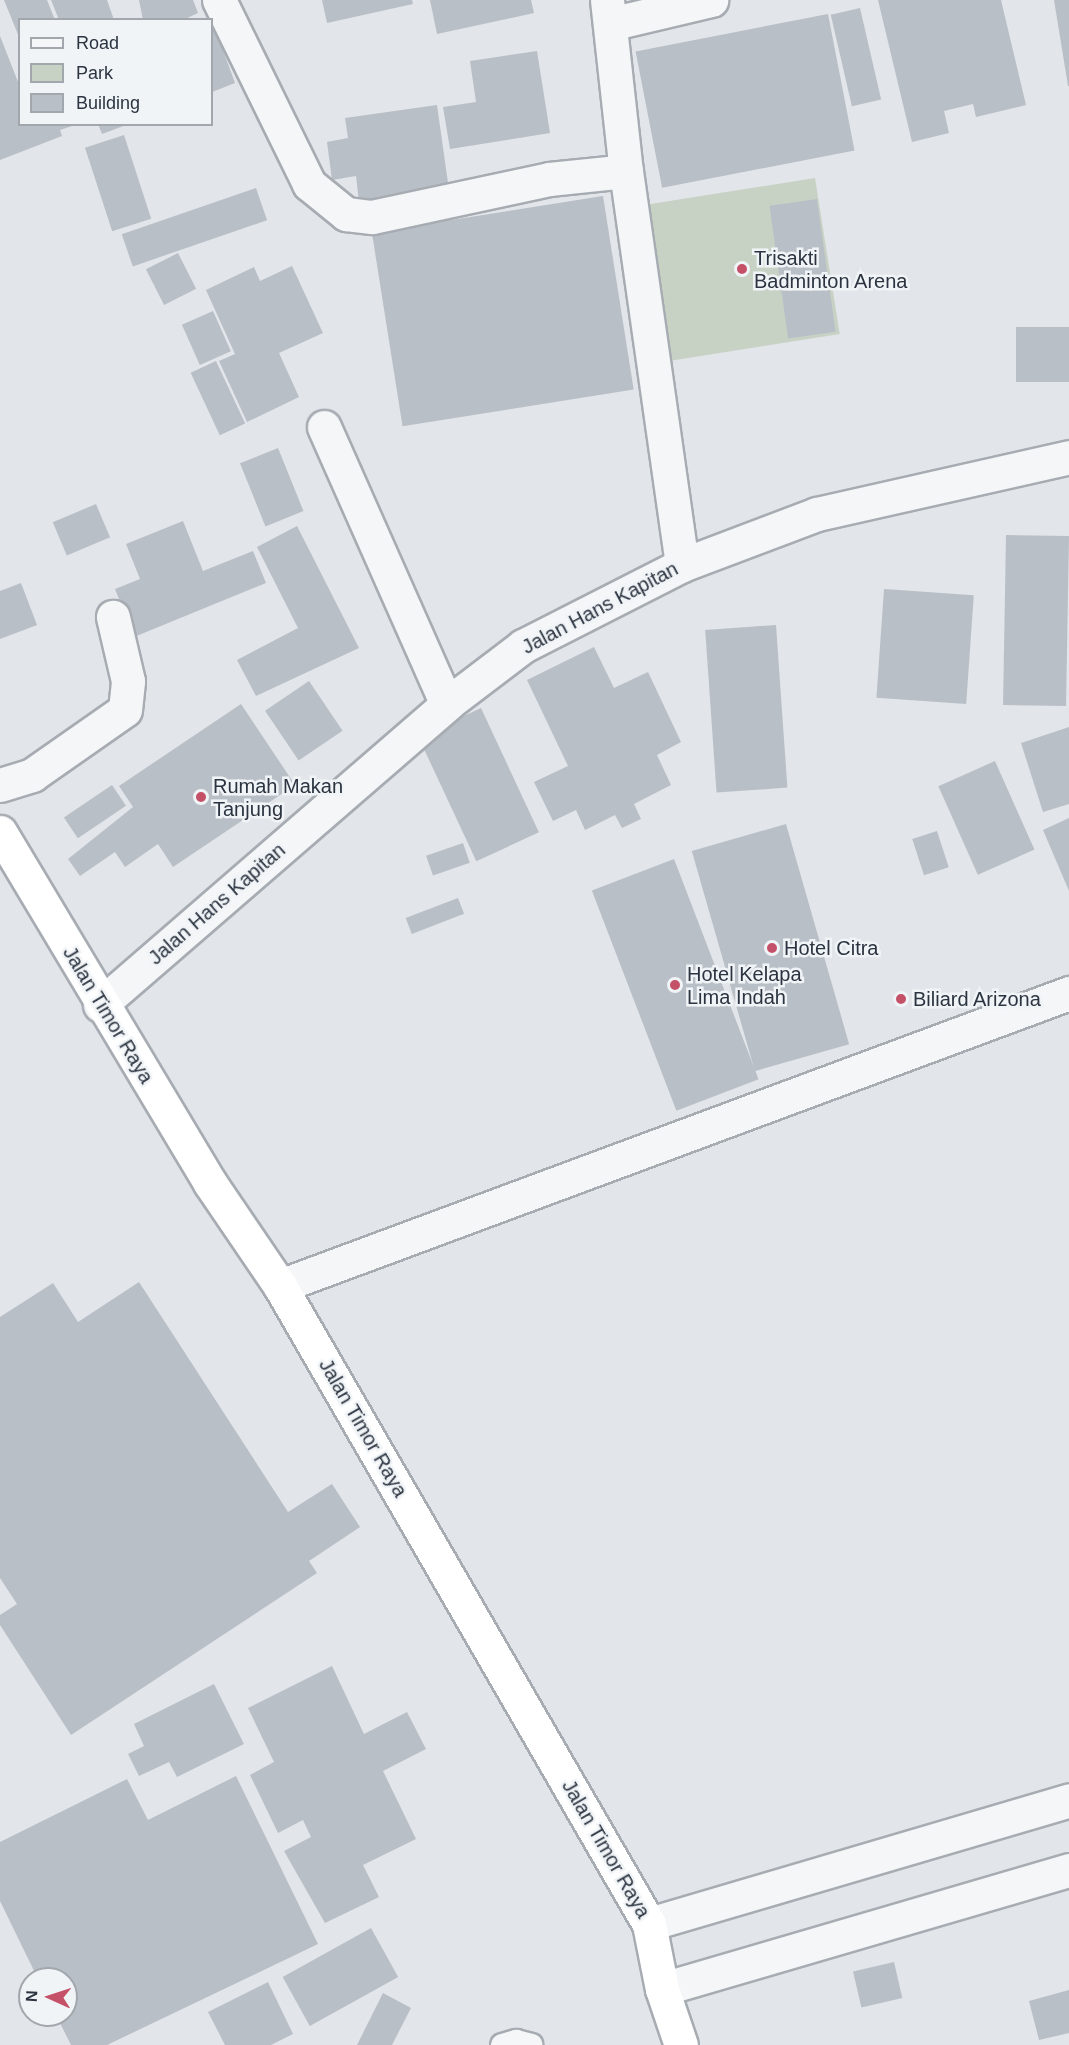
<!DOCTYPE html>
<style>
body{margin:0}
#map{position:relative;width:1069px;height:2045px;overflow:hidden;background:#e2e5e9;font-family:Arial,sans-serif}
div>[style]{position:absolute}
.green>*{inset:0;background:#c8d2c4;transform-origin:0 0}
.building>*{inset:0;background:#b9bfc6;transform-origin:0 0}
.roads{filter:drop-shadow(2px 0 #a7acb3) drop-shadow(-2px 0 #a7acb3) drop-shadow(0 2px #a7acb3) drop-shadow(0 -2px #a7acb3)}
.service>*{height:22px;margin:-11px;padding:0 11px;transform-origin:11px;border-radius:11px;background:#f4f6f8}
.minor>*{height:33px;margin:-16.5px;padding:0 16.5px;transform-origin:16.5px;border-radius:16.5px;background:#f4f6f8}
.tertiary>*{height:33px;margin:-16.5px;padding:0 16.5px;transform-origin:16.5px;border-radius:16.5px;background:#f4f6f8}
.trunk>*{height:33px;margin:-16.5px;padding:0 16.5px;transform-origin:16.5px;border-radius:16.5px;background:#fff}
.dots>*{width:16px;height:16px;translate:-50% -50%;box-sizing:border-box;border:3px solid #f1f4f7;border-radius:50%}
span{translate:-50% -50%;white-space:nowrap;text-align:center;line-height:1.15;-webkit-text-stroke:5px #f1f4f7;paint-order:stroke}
.poi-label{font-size:20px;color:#2b3440}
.left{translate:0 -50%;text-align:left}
.street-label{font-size:20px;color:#2b3440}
.legend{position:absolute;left:18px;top:18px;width:195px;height:108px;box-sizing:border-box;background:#f1f4f7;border:2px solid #a2a7ae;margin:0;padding:8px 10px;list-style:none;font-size:18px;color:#2b3440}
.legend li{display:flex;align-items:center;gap:12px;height:30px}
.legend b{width:30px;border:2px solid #a2a7ae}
.north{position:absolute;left:18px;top:1967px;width:60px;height:60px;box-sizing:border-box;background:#f1f4f7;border:2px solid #a2a7ae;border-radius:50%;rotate:273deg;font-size:16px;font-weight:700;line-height:24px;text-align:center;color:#2b3440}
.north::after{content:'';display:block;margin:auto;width:21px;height:27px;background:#c45168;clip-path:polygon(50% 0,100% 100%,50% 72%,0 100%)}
</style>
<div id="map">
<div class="green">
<div style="left:815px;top:178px;width:158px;height:173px;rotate:81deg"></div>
</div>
<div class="building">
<div style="clip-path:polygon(4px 0,47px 0,55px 20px,20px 20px,19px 37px)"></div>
<div style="clip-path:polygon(51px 0,107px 0,114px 20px,59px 20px)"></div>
<div style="clip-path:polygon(139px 0,193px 0,198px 13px,183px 20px,143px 20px)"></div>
<div style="clip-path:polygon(322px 0,412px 0,413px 4px,327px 23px)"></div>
<div style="clip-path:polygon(430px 0,531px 0,534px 13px,437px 34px)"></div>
<div style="clip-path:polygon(878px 0,1001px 0,1026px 105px,976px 117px,973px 104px,944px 111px,949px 133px,912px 142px)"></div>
<div style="clip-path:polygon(1054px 0,1069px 0,1069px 86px,1068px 86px)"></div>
<div style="left:860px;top:8px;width:94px;height:30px;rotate:77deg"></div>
<div style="left:828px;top:14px;width:139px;height:196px;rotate:79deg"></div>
<div style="clip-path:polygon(212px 20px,235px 83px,212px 92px)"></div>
<div style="clip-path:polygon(0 36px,20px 87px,20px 124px,75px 125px,60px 130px,62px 136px,0 160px)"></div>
<div style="clip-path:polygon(537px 51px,550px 133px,450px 149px,443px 107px,476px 102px,470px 61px)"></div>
<div style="clip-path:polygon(437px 105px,449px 190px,359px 202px,356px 176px,332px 180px,327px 142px,348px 138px,345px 118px)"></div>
<div style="clip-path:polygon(98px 124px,126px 124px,126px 125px,102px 134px)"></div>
<div style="left:124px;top:135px;width:88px;height:41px;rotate:72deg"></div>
<div style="left:256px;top:188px;width:34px;height:142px;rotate:71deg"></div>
<div style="left:603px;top:196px;width:196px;height:234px;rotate:81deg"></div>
<div style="left:817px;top:199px;width:134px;height:48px;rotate:82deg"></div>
<div style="left:178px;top:253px;width:40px;height:36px;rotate:63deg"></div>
<div style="clip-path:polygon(292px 266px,323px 333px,279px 353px,299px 397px,247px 422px,219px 361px,235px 354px,206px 290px,254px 267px,260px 281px)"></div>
<div style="left:213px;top:311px;width:44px;height:34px;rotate:66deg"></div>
<div style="left:1069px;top:327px;width:55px;height:53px;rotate:90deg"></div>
<div style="left:216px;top:361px;width:69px;height:28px;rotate:65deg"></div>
<div style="left:278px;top:448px;width:68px;height:41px;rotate:68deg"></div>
<div style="left:96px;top:504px;width:36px;height:47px;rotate:67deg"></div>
<div style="clip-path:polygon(183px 521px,203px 571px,253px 551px,266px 583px,134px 637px,115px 589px,140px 579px,126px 544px)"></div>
<div style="clip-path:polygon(297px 526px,359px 648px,256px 696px,237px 660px,298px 628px,257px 547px)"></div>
<div style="left:1006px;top:535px;width:63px;height:170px;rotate:1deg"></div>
<div style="clip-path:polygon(21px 583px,37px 625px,0 639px,0 591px)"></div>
<div style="left:884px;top:589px;width:90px;height:109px;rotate:4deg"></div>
<div style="left:776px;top:625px;width:163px;height:71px;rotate:86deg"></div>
<div style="clip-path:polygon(594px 647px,614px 688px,648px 672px,681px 742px,657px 755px,671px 785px,634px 804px,641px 819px,622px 828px,615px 815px,585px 830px,576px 810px,553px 821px,534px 782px,568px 766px,527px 680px)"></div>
<div style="left:309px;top:681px;width:60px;height:53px;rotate:56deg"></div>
<div style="clip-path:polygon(241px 704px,295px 785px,173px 867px,158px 844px,125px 867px,115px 852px,80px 876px,68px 859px,133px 807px,119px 786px)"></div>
<div style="left:481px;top:708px;width:137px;height:69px;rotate:65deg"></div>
<div style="clip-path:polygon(1069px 727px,1069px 804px,1043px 812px,1021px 743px)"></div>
<div style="left:995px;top:761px;width:97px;height:62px;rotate:66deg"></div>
<div style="left:112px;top:785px;width:25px;height:58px;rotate:56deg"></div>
<div style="clip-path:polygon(1069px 818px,1069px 891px,1043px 830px)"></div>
<div style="left:786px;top:824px;width:229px;height:98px;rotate:74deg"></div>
<div style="left:937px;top:831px;width:38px;height:26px;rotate:72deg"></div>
<div style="left:463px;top:843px;width:21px;height:39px;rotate:71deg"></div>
<div style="left:674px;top:859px;width:236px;height:88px;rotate:69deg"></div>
<div style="left:458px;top:898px;width:17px;height:56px;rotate:69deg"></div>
<div style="clip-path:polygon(139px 1282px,288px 1512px,332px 1484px,360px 1527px,309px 1561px,317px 1573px,71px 1735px,0 1625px,0 1615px,17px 1604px,0 1578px,0 1317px,53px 1283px,78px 1322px)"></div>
<div style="clip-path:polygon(332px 1666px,364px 1734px,407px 1712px,426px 1749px,383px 1771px,416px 1839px,363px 1865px,379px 1897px,325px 1923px,284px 1851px,311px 1837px,303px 1820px,278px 1833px,250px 1775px,274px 1762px,248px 1708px)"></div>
<div style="clip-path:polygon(214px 1684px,244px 1744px,177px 1777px,169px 1762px,139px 1776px,128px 1754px,144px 1746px,134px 1724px)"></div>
<div style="clip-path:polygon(236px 1776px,318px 1944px,107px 2045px,71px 2045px,56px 2015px,66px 2015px,66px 1979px,38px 1979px,0 1901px,0 1842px,127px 1779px,148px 1820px)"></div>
<div style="left:371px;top:1928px;width:56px;height:101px;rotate:61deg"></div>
<div style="left:894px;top:1962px;width:37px;height:42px;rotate:77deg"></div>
<div style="clip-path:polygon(268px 1982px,293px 2034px,271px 2045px,225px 2045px,208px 2012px)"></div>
<div style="clip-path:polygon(1069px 1990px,1069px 2033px,1039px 2040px,1029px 2001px)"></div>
<div style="clip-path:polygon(383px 1993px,411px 2008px,392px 2045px,357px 2045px)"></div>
</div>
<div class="roads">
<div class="service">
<div style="left:502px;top:2045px;width:15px;rotate:-16deg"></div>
<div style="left:516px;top:2041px;width:16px;rotate:14deg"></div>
</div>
<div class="minor">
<div style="left:219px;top:0;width:205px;rotate:63.9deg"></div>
<div style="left:309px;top:184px;width:48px;rotate:39deg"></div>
<div style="left:346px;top:214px;width:26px;rotate:7deg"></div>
<div style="left:372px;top:217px;width:181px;rotate:-12.1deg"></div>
<div style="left:549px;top:179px;width:77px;rotate:-5.9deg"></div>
<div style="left:626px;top:171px;width:398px;rotate:81.9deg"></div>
<div style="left:607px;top:0;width:172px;rotate:83.7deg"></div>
<div style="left:614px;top:23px;width:100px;rotate:-13.3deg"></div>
<div style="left:324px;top:427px;width:303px;rotate:66.1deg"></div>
<div style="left:0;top:785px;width:34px;rotate:-17deg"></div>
<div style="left:32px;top:775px;width:113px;rotate:-35deg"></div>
<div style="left:125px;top:710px;width:29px;rotate:-84deg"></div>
<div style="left:128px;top:681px;width:66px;rotate:-103.2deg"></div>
<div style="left:100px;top:1005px;width:459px;rotate:-40.9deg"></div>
<div style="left:447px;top:704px;width:96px;rotate:-37.3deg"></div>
<div style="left:523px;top:646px;width:178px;rotate:-27deg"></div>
<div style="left:682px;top:565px;width:144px;rotate:-20.7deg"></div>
<div style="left:817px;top:514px;width:258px;rotate:-12.7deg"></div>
<div style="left:280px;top:1286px;width:842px;rotate:-20.37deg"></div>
</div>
<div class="tertiary">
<div style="left:649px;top:1924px;width:438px;rotate:-16.4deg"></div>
<div style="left:662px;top:1989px;width:424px;rotate:-16.3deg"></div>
</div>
<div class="trunk">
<div style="left:0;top:832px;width:409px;rotate:59.1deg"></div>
<div style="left:210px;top:1183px;width:125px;rotate:55.8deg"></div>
<div style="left:280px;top:1286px;width:737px;rotate:59.96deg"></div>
<div style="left:649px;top:1924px;width:66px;rotate:78.7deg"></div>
<div style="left:662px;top:1989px;width:59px;rotate:71.3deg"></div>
</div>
</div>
<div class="dots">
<div style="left:742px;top:269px;background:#c45168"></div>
<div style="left:201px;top:797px;background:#c45168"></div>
<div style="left:772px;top:948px;background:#c45168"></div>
<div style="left:675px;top:985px;background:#c45168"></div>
<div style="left:901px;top:999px;background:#c45168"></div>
</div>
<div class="poi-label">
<span class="left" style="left:754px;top:270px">Trisakti<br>Badminton Arena</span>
<span class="left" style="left:213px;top:798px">Rumah Makan<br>Tanjung</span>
<span class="left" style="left:784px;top:948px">Hotel Citra</span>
<span class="left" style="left:687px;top:986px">Hotel Kelapa<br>Lima Indah</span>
<span class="left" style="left:913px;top:999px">Biliard Arizona</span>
</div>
<div class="street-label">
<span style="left:600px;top:608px;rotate:-28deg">Jalan Hans Kapitan</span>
<span style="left:217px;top:904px;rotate:-41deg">Jalan Hans Kapitan</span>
<span style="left:108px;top:1015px;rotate:59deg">Jalan Timor Raya</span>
<span style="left:363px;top:1428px;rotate:60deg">Jalan Timor Raya</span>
<span style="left:606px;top:1849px;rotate:60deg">Jalan Timor Raya</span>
</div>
<ul class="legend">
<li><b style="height:8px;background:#f4f6f8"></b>Road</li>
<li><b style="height:16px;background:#c8d2c4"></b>Park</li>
<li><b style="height:16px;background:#b9bfc6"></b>Building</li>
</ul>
<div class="north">N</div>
</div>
